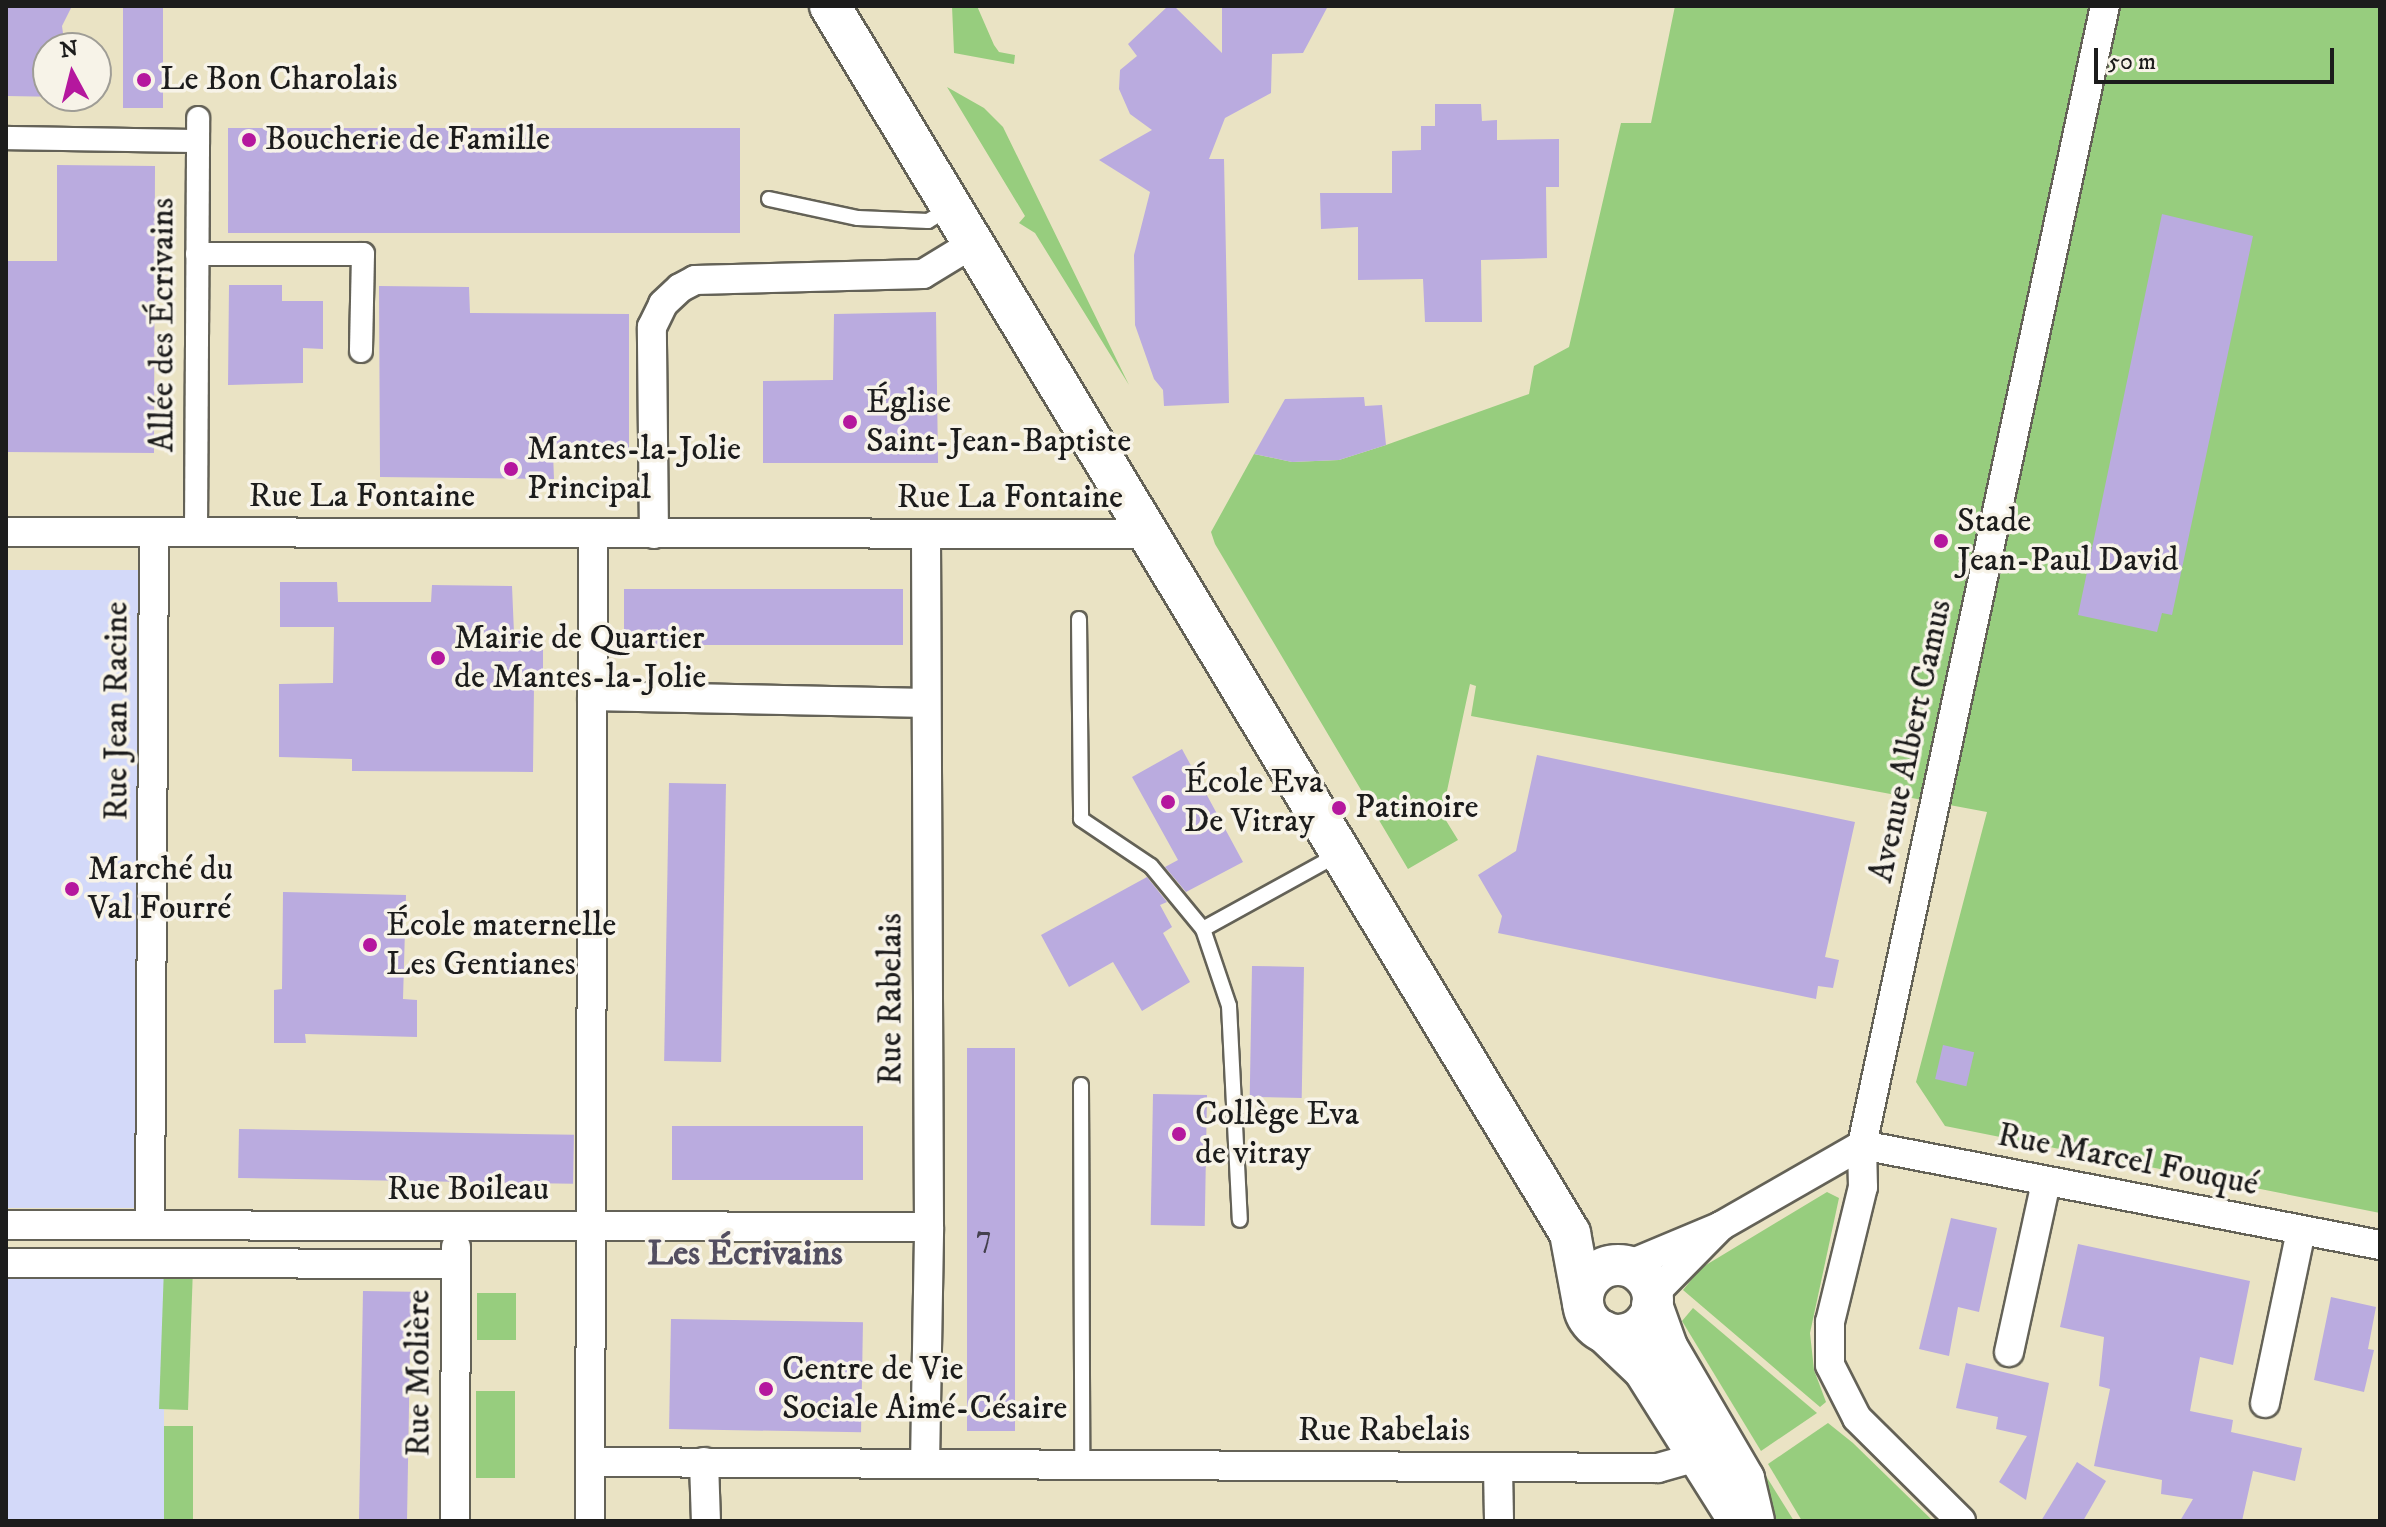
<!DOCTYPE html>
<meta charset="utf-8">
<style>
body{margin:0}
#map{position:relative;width:2386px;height:1527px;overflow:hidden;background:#eae3c4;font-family:"IM FELL DW Pica",serif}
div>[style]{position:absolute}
.built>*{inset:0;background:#d3d9f9;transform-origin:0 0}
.green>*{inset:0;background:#97cd7e;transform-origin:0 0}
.building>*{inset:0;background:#baabdf;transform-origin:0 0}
.roads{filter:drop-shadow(2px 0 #646257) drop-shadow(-2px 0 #646257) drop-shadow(0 2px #646257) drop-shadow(0 -2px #646257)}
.service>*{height:14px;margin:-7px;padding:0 7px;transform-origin:7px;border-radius:7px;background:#fff}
.pedestrian>*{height:22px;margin:-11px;padding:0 11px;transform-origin:11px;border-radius:11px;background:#fff}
.minor>*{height:28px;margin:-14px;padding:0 14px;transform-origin:14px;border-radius:14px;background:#fff}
.secondary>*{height:40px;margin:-20px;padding:0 20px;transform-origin:20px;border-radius:20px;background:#fff}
.secondary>.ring{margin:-20px;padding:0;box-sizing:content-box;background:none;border:40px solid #fff;border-radius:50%}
.dots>*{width:22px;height:22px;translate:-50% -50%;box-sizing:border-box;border:4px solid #f7f3e8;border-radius:50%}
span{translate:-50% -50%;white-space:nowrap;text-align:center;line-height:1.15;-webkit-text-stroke:7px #f7f3e8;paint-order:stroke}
.number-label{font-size:30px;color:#44404d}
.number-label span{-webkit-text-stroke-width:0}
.poi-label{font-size:34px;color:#1c1c1c}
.left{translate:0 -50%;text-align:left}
.street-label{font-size:34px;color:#1c1c1c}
.neighbourhood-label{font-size:36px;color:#534e60;font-weight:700}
.frame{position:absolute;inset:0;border:8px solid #1c1c1c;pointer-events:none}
.north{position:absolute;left:32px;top:32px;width:80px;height:80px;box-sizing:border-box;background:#f7f3e8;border:2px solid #9f9d96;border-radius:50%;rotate:353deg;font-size:22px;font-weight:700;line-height:32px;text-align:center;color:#1c1c1c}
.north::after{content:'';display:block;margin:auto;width:28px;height:36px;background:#b5179e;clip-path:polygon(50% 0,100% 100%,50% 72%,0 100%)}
.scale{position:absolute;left:2094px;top:48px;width:240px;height:36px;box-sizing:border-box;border:4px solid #1c1c1c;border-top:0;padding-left:10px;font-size:24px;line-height:28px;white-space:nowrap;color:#1c1c1c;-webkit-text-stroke:6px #f7f3e8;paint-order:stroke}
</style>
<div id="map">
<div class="built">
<div style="left:6px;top:570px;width:132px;height:638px"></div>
<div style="left:6px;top:1267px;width:158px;height:254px"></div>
</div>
<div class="green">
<div style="clip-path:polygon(952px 6px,977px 6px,994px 45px,999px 52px,1015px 55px,1014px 64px,954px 53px)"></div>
<div style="clip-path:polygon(1675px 6px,2380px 6px,2380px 1213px,1945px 1126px,1916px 1082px,1987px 812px,1471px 716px,1476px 686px,1470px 684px,1442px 814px,1458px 840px,1408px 869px,1215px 544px,1211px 532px,1254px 454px,1292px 462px,1339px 460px,1386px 445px,1529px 394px,1534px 366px,1569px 347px,1621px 123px,1651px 123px)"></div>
<div style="clip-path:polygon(947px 87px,984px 108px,1003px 127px,1129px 385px,1035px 233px,1019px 223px,1025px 216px)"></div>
<div style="clip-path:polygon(1827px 1192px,1839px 1198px,1810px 1333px,1814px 1370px,1826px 1402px,1820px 1407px,1683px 1290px,1701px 1268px)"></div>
<div style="left:164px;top:1267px;width:29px;height:142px;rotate:2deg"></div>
<div style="left:477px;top:1293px;width:39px;height:47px"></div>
<div style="clip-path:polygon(1693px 1308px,1817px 1413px,1761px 1451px,1682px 1321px)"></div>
<div style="left:476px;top:1391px;width:39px;height:87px"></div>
<div style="clip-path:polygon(1828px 1423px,1853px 1443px,1933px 1521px,1802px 1521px,1768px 1464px)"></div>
<div style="left:164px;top:1426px;width:29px;height:95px"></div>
<div style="clip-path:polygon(1766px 1476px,1794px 1521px,1765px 1521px,1755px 1482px)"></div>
</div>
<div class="building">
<div style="clip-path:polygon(6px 6px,72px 6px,62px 26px,65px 48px,48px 48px,48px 96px,65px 97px,6px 96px)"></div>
<div style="left:123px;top:6px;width:40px;height:102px"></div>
<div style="clip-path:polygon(1168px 6px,1174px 6px,1222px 53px,1222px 6px,1328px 6px,1303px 53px,1272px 54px,1271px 93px,1225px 118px,1209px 159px,1224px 159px,1229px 403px,1164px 406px,1163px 390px,1154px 379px,1135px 325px,1134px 255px,1150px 192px,1099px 160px,1152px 130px,1130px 114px,1119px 89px,1120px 70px,1137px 56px,1128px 44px)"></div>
<div style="clip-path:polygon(1435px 104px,1481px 104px,1482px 121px,1497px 120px,1497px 140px,1559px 139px,1559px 187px,1546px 187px,1547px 258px,1481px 260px,1482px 322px,1425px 322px,1423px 279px,1358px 280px,1358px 227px,1321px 229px,1320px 193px,1392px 193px,1392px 151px,1421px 150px,1421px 126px,1435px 126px)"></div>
<div style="left:228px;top:128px;width:512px;height:105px"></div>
<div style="clip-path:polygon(57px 165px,155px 166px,154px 453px,6px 452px,6px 261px,57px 261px)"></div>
<div style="clip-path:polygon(2162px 214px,2253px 236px,2172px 615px,2162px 613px,2157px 632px,2078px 615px)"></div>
<div style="clip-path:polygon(229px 285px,282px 285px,282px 301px,323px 301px,323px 349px,303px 348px,303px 383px,228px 385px)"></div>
<div style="clip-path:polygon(379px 286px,469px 287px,470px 313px,629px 314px,629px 452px,553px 453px,554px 479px,380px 477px)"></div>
<div style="clip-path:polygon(936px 312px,938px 463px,763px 463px,763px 381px,833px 380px,834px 314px)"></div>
<div style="clip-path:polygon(1364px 397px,1365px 406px,1382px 405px,1386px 445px,1339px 460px,1292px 462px,1254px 454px,1285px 399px)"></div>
<div style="clip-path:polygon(280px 582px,337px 582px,338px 602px,431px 602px,432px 585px,512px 586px,514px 633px,543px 633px,543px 686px,534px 686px,533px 772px,352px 771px,352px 759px,279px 757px,279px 684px,333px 683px,334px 627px,280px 627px)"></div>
<div style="left:903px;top:589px;width:56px;height:279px;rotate:90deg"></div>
<div style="clip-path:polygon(1182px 749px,1243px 862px,1186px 892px,1165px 867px,1178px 860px,1132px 777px)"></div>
<div style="clip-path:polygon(1537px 755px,1855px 822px,1825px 957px,1839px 960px,1833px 988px,1818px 986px,1816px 999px,1498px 933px,1502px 916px,1478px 875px,1516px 851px)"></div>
<div style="left:669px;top:783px;width:57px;height:278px;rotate:1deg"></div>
<div style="clip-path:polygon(1147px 877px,1167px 902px,1160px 905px,1172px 927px,1163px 933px,1190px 982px,1142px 1011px,1113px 962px,1069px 987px,1041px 935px)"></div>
<div style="clip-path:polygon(283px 892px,406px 895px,403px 999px,417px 1000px,417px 1037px,305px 1034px,306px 1043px,274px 1043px,274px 990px,282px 989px)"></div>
<div style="left:1252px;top:966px;width:52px;height:131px;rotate:1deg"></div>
<div style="left:1943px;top:1045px;width:32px;height:35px;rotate:13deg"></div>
<div style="left:967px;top:1048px;width:48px;height:383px"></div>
<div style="left:1207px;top:1095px;width:131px;height:54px;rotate:91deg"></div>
<div style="left:672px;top:1126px;width:191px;height:54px"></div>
<div style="left:239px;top:1129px;width:335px;height:49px;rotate:1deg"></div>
<div style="clip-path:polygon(1951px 1218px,1997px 1228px,1979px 1312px,1958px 1307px,1949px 1356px,1919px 1349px)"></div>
<div style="clip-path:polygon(2078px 1244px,2250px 1281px,2233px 1365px,2200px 1357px,2190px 1411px,2233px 1420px,2231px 1432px,2302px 1448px,2295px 1481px,2253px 1471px,2242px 1521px,2180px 1521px,2193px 1499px,2161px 1494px,2162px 1480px,2094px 1466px,2110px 1389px,2099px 1386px,2104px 1337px,2060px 1327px)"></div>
<div style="left:363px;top:1291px;width:48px;height:230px;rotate:1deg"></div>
<div style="clip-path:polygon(2331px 1297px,2376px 1307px,2368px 1349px,2374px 1350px,2364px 1392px,2314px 1380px)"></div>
<div style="left:671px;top:1319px;width:192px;height:110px;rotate:1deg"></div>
<div style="clip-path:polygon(1966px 1363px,2049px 1383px,2026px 1500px,1999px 1482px,2027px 1436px,1996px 1429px,1998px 1417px,1956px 1408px)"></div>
<div style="clip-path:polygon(2077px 1462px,2106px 1481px,2083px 1521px,2041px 1521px)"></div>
</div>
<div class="roads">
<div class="service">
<div style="left:769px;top:199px;width:91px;rotate:12.1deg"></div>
<div style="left:858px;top:218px;width:70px;rotate:2.5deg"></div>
<div style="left:928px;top:221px;width:23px;rotate:-31deg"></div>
<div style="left:1079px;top:619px;width:200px;rotate:89.4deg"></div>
<div style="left:1081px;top:819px;width:84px;rotate:33.9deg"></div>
<div style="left:1151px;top:866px;width:82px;rotate:50.5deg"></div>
<div style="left:1203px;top:929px;width:153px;rotate:-28.9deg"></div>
<div style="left:1203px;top:929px;width:81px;rotate:71.3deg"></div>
<div style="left:1229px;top:1006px;width:214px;rotate:87.1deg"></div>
<div style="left:1081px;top:1085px;width:380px;rotate:89.8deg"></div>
</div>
<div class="pedestrian">
<div style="left:6px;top:138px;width:192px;rotate:0.9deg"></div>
<div style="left:197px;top:254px;width:166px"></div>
<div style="left:363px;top:254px;width:97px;rotate:91.2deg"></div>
<div style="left:196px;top:533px;width:415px;rotate:-89.7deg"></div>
</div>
<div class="minor">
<div style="left:6px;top:532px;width:1144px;rotate:0.1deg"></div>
<div style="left:654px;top:534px;width:207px;rotate:-90.6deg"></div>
<div style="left:652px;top:327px;width:25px;rotate:-64deg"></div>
<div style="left:663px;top:304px;width:23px;rotate:-43deg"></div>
<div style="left:680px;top:288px;width:17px;rotate:-28deg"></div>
<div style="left:695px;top:280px;width:228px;rotate:-1.5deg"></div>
<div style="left:923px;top:274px;width:60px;rotate:-31.3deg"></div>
<div style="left:592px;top:696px;width:334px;rotate:1.2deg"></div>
<div style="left:6px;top:1225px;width:923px;rotate:0.12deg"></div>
<div style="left:150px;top:1225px;width:692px;rotate:-89.67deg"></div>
<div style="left:1721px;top:1226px;width:163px;rotate:-29.9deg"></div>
<div style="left:1862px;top:1145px;width:1165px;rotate:-77.96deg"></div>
<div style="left:6px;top:1263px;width:450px;rotate:0.1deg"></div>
<div style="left:1626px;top:1266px;width:103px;rotate:-22.8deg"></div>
<div style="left:1721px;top:1226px;width:98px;rotate:134.6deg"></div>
<div style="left:2009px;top:1352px;width:174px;rotate:-77.7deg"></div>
<div style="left:2265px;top:1403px;width:176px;rotate:-78.2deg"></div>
<div style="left:590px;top:1462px;width:1068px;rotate:0.32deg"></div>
<div style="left:1658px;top:1468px;width:41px;rotate:-15.8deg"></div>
<div style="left:704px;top:1462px;width:59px;rotate:88.1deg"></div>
<div style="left:925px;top:1464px;width:237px;rotate:-89deg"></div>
<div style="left:929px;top:1227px;width:693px;rotate:-90.25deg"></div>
<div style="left:1498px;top:1468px;width:53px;rotate:88.9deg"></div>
<div style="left:455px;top:1521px;width:274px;rotate:-89.8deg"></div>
<div style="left:590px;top:1521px;width:987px;rotate:-89.83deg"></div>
<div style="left:1961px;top:1521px;width:146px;rotate:-135.3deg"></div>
<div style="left:1857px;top:1418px;width:59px;rotate:-117deg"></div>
<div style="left:1830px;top:1365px;width:43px;rotate:-90deg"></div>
<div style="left:1830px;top:1322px;width:139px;rotate:-76.3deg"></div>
<div style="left:1863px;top:1187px;width:42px;rotate:-91.4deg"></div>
<div style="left:1862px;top:1145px;width:528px;rotate:10.93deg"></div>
</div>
<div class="secondary">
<div style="left:830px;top:6px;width:1433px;rotate:58.91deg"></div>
<div style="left:1570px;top:1233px;width:71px;rotate:79.5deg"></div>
<div class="ring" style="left:1583px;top:1265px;width:30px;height:30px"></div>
<div style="left:1652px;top:1305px;width:45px;rotate:70.3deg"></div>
<div style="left:1667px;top:1347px;width:153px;rotate:59.7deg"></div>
<div style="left:1744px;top:1479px;width:43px;rotate:76.6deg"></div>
<div style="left:1603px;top:1331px;width:57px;rotate:43.6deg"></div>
<div style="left:1644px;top:1370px;width:178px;rotate:57.8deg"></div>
</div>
</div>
<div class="dots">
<div style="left:144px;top:80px;background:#b5179e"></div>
<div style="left:249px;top:140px;background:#b5179e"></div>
<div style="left:850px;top:422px;background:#b5179e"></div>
<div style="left:511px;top:469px;background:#b5179e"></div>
<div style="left:1941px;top:541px;background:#b5179e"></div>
<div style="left:438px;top:658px;background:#b5179e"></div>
<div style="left:1168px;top:802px;background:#b5179e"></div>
<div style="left:1339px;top:808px;background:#b5179e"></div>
<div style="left:72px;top:889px;background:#b5179e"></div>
<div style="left:370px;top:945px;background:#b5179e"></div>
<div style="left:1179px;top:1134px;background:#b5179e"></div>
<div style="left:766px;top:1389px;background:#b5179e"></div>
</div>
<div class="number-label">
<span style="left:984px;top:1238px">7</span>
</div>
<div class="poi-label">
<span class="left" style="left:160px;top:80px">Le Bon Charolais</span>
<span class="left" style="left:265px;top:140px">Boucherie de Famille</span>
<span class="left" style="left:866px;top:422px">Église<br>Saint-Jean-Baptiste</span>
<span class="left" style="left:527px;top:469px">Mantes-la-Jolie<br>Principal</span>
<span class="left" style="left:1957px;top:541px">Stade<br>Jean-Paul David</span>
<span class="left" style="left:454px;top:658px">Mairie de Quartier<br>de Mantes-la-Jolie</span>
<span class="left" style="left:1184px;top:802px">École Eva<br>De Vitray</span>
<span class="left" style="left:1355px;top:808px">Patinoire</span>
<span class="left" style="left:88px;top:889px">Marché du<br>Val Fourré</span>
<span class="left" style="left:386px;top:945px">École maternelle<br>Les Gentianes</span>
<span class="left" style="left:1195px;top:1134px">Collège Eva<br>de vitray</span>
<span class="left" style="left:782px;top:1389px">Centre de Vie<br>Sociale Aimé-Césaire</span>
</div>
<div class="street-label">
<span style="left:163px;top:325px;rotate:-90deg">Allée des Écrivains</span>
<span style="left:362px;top:497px">Rue La Fontaine</span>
<span style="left:1010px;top:498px">Rue La Fontaine</span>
<span style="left:117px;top:711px;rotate:-90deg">Rue Jean Racine</span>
<span style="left:1911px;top:741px;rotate:-78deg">Avenue Albert Camus</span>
<span style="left:891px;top:999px;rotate:-90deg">Rue Rabelais</span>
<span style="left:2128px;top:1160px;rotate:11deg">Rue Marcel Fouqué</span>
<span style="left:468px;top:1190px">Rue Boileau</span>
<span style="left:419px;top:1373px;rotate:-90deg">Rue Molière</span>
<span style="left:1384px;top:1431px">Rue Rabelais</span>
</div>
<div class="neighbourhood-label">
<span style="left:745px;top:1254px">Les Écrivains</span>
</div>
<div class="frame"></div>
<div class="north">N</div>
<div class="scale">50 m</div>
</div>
